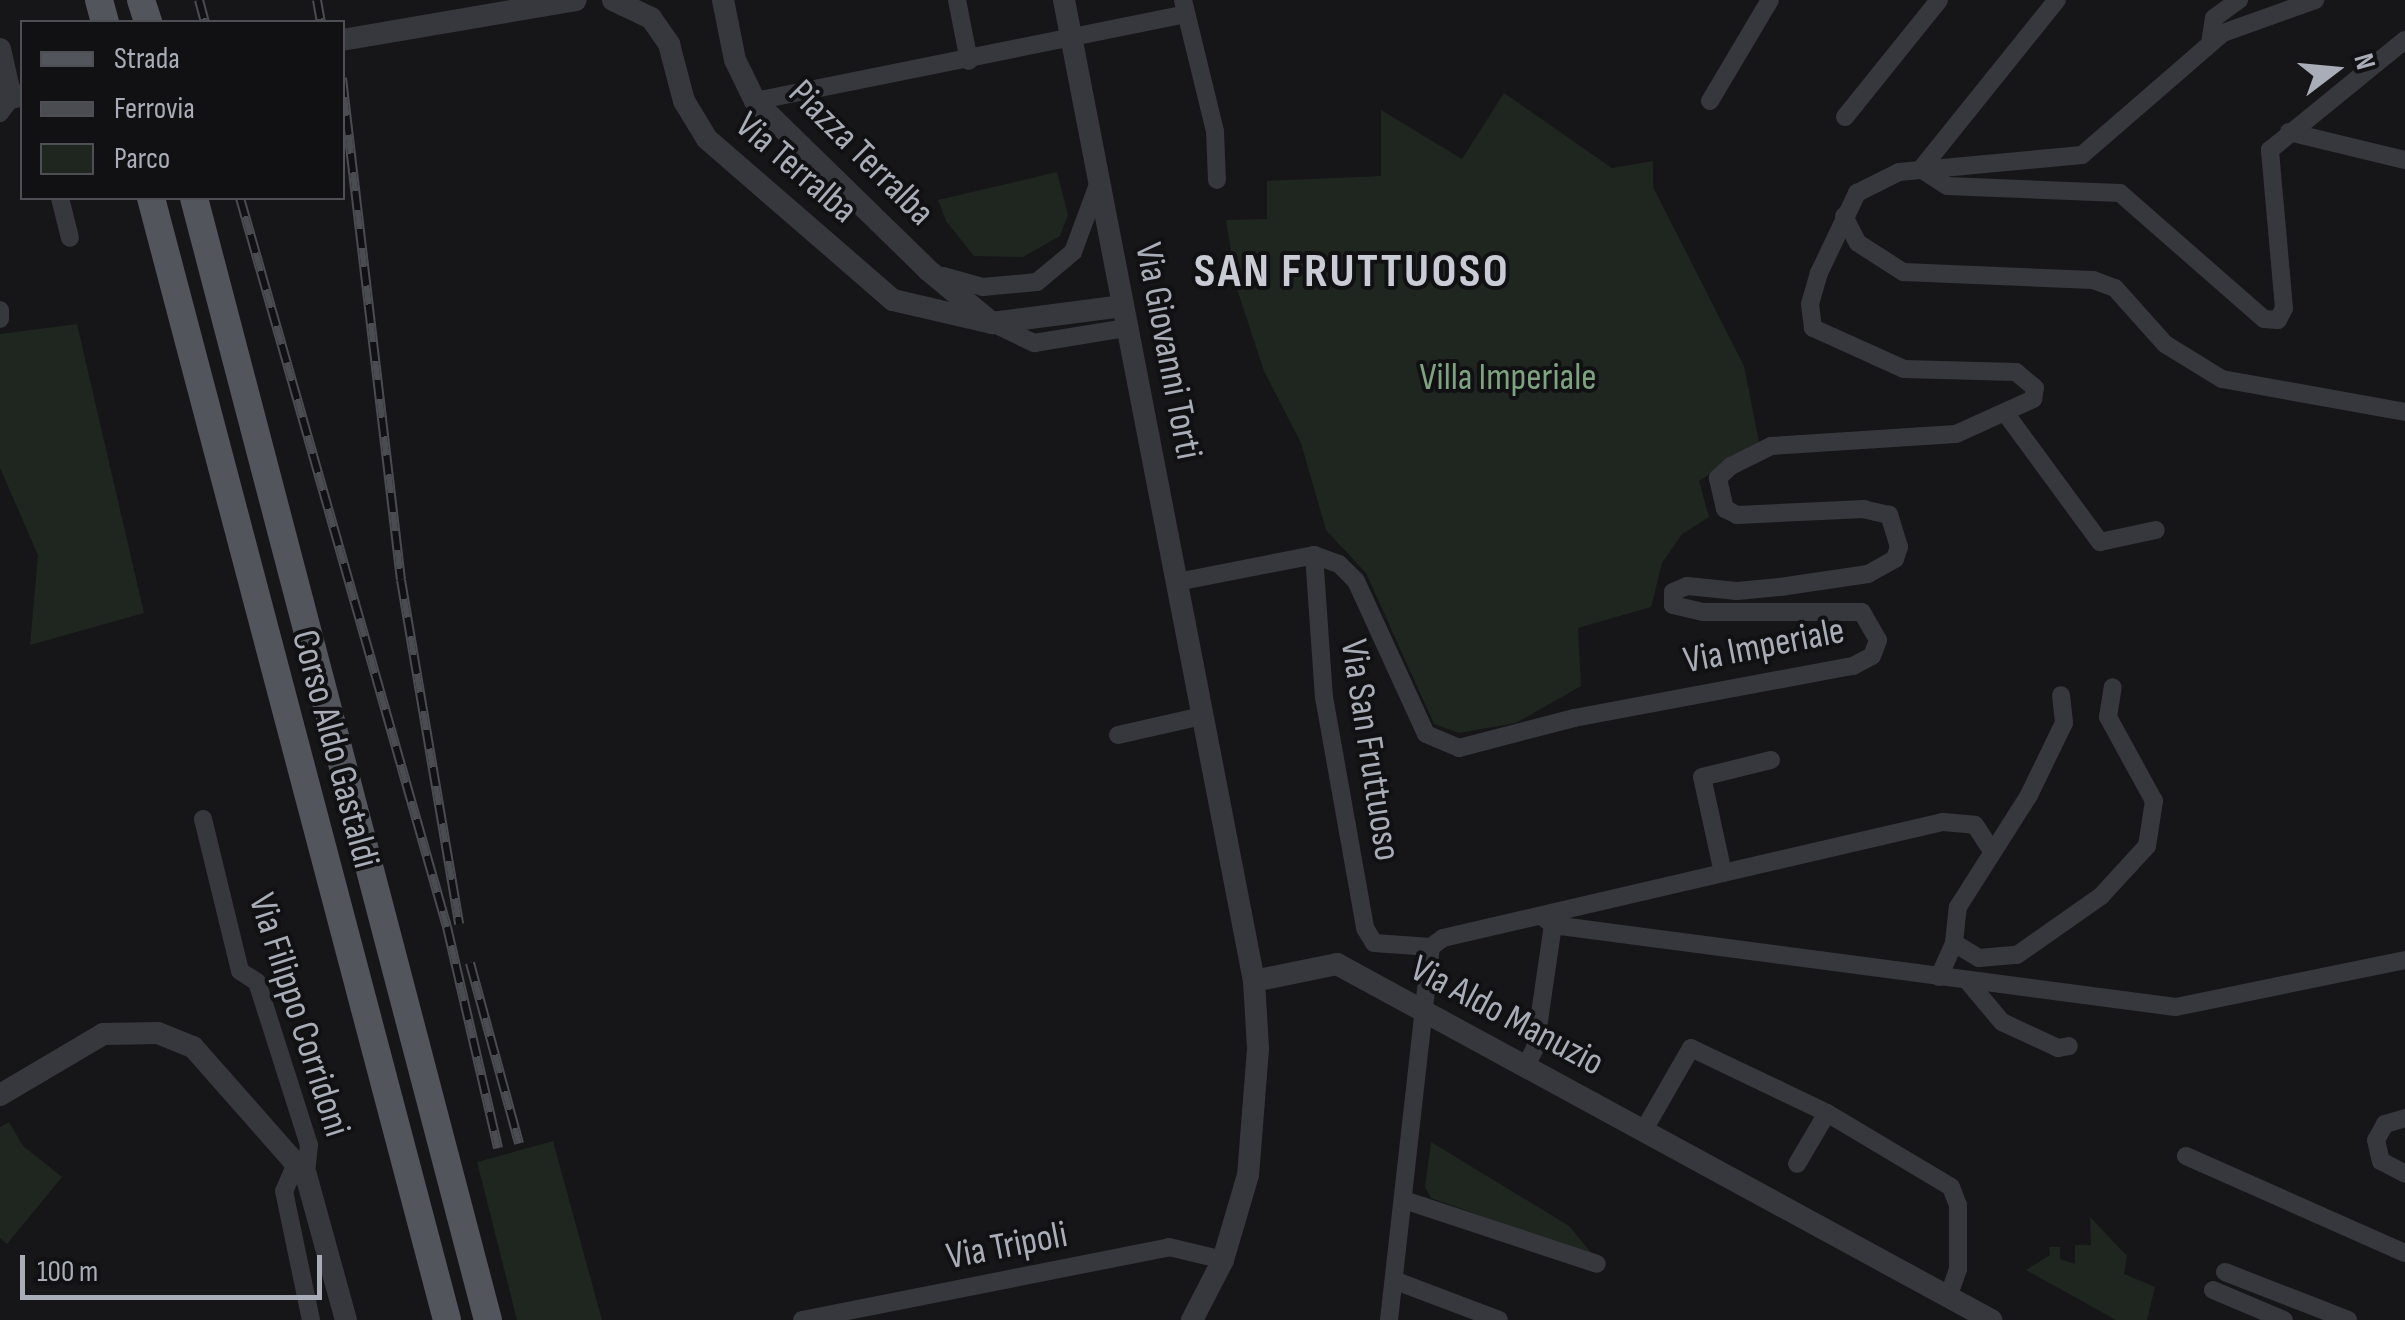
<!DOCTYPE html>
<style>
body{margin:0}
#map{position:relative;width:2405px;height:1320px;overflow:hidden;background:#161618;font-family:"Sofia Sans Condensed",sans-serif}
div>[style]{position:absolute}
.green>*{inset:0;background:#1e261f}
.minor>*{height:18px;margin:-9px;padding:0 9px;transform-origin:9px;border-radius:9px;background:#37383d}
.tertiary>*{height:22px;margin:-11px;padding:0 11px;transform-origin:11px;border-radius:11px;background:#37383d}
.primary>*{height:28px;margin:-14px;padding:0 14px;transform-origin:14px;border-radius:14px;background:#53555c}
.rail>*{height:10px;margin-top:-5px;transform-origin:0;background:repeating-linear-gradient(90deg,#111113 0 19px,#4a4c52 0 38px);box-sizing:border-box;border-block:2px solid #4a4c52}
span{translate:-50% -50%;white-space:nowrap;text-align:center;line-height:1.15;-webkit-text-stroke:8px #111113;paint-order:stroke}
.street-label{font-size:38px;color:#a8adb8}
.park-label{font-size:38px;color:#7fa381}
.district-label{font-size:48px;color:#c9ccd4;font-weight:700;letter-spacing:2.5px}
.legend{position:absolute;left:20px;top:20px;width:325px;height:180px;box-sizing:border-box;background:#111113;border:2px solid #4d4f55;margin:0;padding:12px 18px;list-style:none;font-size:30px;color:#a8adb8}
.legend li{display:flex;align-items:center;gap:20px;height:50px}
.legend b{width:50px;border:2px solid #4d4f55}
.north{position:absolute;left:2285px;top:20px;width:100px;height:100px;-webkit-text-stroke:8px #111113;paint-order:stroke;rotate:74deg;font-size:28px;font-weight:700;line-height:40px;text-align:center;color:#a8adb8}
.north::after{content:'';display:block;margin:auto;width:35px;height:45px;background:#a8adb8;clip-path:polygon(50% 0,100% 100%,50% 72%,0 100%)}
.scale{position:absolute;left:20px;top:1255px;width:302px;height:45px;box-sizing:border-box;border:5px solid #a8adb8;border-top:0;padding-left:12px;font-size:30px;line-height:35px;white-space:nowrap;color:#a8adb8;-webkit-text-stroke:8px #111113;paint-order:stroke}
</style>
<div id="map">
<div class="green">
<div style="clip-path:polygon(1504px 93px,1612px 168px,1653px 161px,1653px 187px,1744px 366px,1759px 442px,1699px 481px,1709px 517px,1682px 534px,1662px 563px,1651px 607px,1578px 628px,1581px 686px,1516px 723px,1459px 733px,1434px 724px,1366px 573px,1326px 530px,1301px 443px,1264px 371px,1237px 289px,1226px 220px,1267px 219px,1267px 181px,1381px 176px,1381px 110px,1462px 159px)"></div>
<div style="clip-path:polygon(1057px 172px,1068px 215px,1060px 236px,1023px 257px,974px 256px,946px 221px,938px 200px)"></div>
<div style="clip-path:polygon(77px 324px,144px 613px,30px 645px,38px 555px,0 468px,0 334px)"></div>
<div style="clip-path:polygon(9px 1122px,23px 1146px,62px 1177px,7px 1244px,0 1238px,0 1127px)"></div>
<div style="clip-path:polygon(553px 1141px,602px 1320px,517px 1320px,477px 1162px)"></div>
<div style="clip-path:polygon(1431px 1142px,1569px 1226px,1594px 1256px,1431px 1198px,1425px 1187px)"></div>
<div style="clip-path:polygon(2090px 1217px,2127px 1256px,2124px 1274px,2155px 1287px,2147px 1320px,2116px 1320px,2026px 1270px,2050px 1255px,2049px 1247px,2060px 1247px,2060px 1259px,2075px 1264px,2075px 1245px,2091px 1245px)"></div>
</div>
<div class="minor">
<div style="left:957px;top:0;width:62px;rotate:78.9deg"></div>
<div style="left:1183px;top:0;width:135px;rotate:76.3deg"></div>
<div style="left:1215px;top:131px;width:49px;rotate:87.7deg"></div>
<div style="left:2210px;top:43px;width:25px;rotate:-81deg"></div>
<div style="left:2214px;top:18px;width:31px;rotate:-36deg"></div>
<div style="left:755px;top:101px;width:440px;rotate:-11.4deg"></div>
<div style="left:1710px;top:101px;width:117px;rotate:-59.3deg"></div>
<div style="left:0;top:113px;width:19px;rotate:-54deg"></div>
<div style="left:1845px;top:117px;width:150px;rotate:-51.2deg"></div>
<div style="left:2289px;top:132px;width:119px;rotate:13.6deg"></div>
<div style="left:1921px;top:169px;width:31px;rotate:33deg"></div>
<div style="left:1947px;top:186px;width:173px;rotate:2.3deg"></div>
<div style="left:2120px;top:193px;width:191px;rotate:41.2deg"></div>
<div style="left:2264px;top:319px;width:14px;rotate:4deg"></div>
<div style="left:2278px;top:320px;width:13px;rotate:-63deg"></div>
<div style="left:2284px;top:308px;width:159px;rotate:-95.1deg"></div>
<div style="left:2270px;top:150px;width:174px;rotate:-39.2deg"></div>
<div style="left:1921px;top:169px;width:217px;rotate:-51.2deg"></div>
<div style="left:60px;top:198px;width:41px;rotate:76deg"></div>
<div style="left:1844px;top:216px;width:30px;rotate:63deg"></div>
<div style="left:1858px;top:243px;width:54px;rotate:32.8deg"></div>
<div style="left:1903px;top:272px;width:190px;rotate:2.4deg"></div>
<div style="left:2093px;top:280px;width:23px;rotate:20deg"></div>
<div style="left:2115px;top:288px;width:75px;rotate:48.2deg"></div>
<div style="left:2165px;top:344px;width:67px;rotate:31.6deg"></div>
<div style="left:2222px;top:379px;width:186px;rotate:10.2deg"></div>
<div style="left:943px;top:276px;width:41px;rotate:15.4deg"></div>
<div style="left:983px;top:287px;width:54px;rotate:-5.3deg"></div>
<div style="left:1037px;top:282px;width:47px;rotate:-39.8deg"></div>
<div style="left:1073px;top:252px;width:69px;rotate:-69.7deg"></div>
<div style="left:0;top:310px;width:9px;rotate:90deg"></div>
<div style="left:992px;top:323px;width:47px;rotate:25.5deg"></div>
<div style="left:1034px;top:343px;width:94px;rotate:-9.2deg"></div>
<div style="left:2006px;top:414px;width:159px;rotate:53.7deg"></div>
<div style="left:2100px;top:542px;width:57px;rotate:-12.1deg"></div>
<div style="left:1314px;top:555px;width:142px;rotate:86deg"></div>
<div style="left:1324px;top:697px;width:235px;rotate:79.9deg"></div>
<div style="left:1365px;top:928px;width:17px;rotate:59deg"></div>
<div style="left:1374px;top:943px;width:57px;rotate:4deg"></div>
<div style="left:1431px;top:947px;width:15px;rotate:-37deg"></div>
<div style="left:1443px;top:938px;width:513px;rotate:-13.06deg"></div>
<div style="left:1943px;top:822px;width:32px;rotate:5deg"></div>
<div style="left:1975px;top:825px;width:27px;rotate:57deg"></div>
<div style="left:1177px;top:582px;width:140px;rotate:-11.1deg"></div>
<div style="left:1314px;top:555px;width:27px;rotate:20deg"></div>
<div style="left:1339px;top:564px;width:24px;rotate:45deg"></div>
<div style="left:1356px;top:581px;width:168px;rotate:65.4deg"></div>
<div style="left:1426px;top:734px;width:36px;rotate:23deg"></div>
<div style="left:1459px;top:748px;width:119px;rotate:-14.6deg"></div>
<div style="left:1574px;top:718px;width:284px;rotate:-10.6deg"></div>
<div style="left:1853px;top:666px;width:21px;rotate:-28deg"></div>
<div style="left:1872px;top:656px;width:17px;rotate:-69deg"></div>
<div style="left:1878px;top:640px;width:32px;rotate:-120deg"></div>
<div style="left:1862px;top:612px;width:159px;rotate:180deg"></div>
<div style="left:1703px;top:612px;width:31px;rotate:-167deg"></div>
<div style="left:1673px;top:605px;width:13px;rotate:-90deg"></div>
<div style="left:1673px;top:592px;width:15px;rotate:-23deg"></div>
<div style="left:1687px;top:586px;width:50px;rotate:5.7deg"></div>
<div style="left:1737px;top:591px;width:43px;rotate:-5.3deg"></div>
<div style="left:1780px;top:587px;width:89px;rotate:-8.4deg"></div>
<div style="left:1868px;top:574px;width:31px;rotate:-29deg"></div>
<div style="left:1895px;top:559px;width:13px;rotate:-72deg"></div>
<div style="left:1899px;top:547px;width:34px;rotate:-107deg"></div>
<div style="left:1889px;top:515px;width:26px;rotate:-167deg"></div>
<div style="left:1864px;top:509px;width:127px;rotate:177.3deg"></div>
<div style="left:1737px;top:515px;width:13px;rotate:-153deg"></div>
<div style="left:1725px;top:509px;width:32px;rotate:-103deg"></div>
<div style="left:1718px;top:478px;width:18px;rotate:-43deg"></div>
<div style="left:1731px;top:466px;width:45px;rotate:-26.6deg"></div>
<div style="left:1771px;top:446px;width:185px;rotate:-3.7deg"></div>
<div style="left:1956px;top:434px;width:85px;rotate:-24.4deg"></div>
<div style="left:2033px;top:399px;width:11px;rotate:-80deg"></div>
<div style="left:2035px;top:388px;width:25px;rotate:-140deg"></div>
<div style="left:2016px;top:372px;width:112px;rotate:-178.5deg"></div>
<div style="left:1904px;top:369px;width:100px;rotate:-155.7deg"></div>
<div style="left:1813px;top:328px;width:24px;rotate:-97deg"></div>
<div style="left:1810px;top:304px;width:32px;rotate:-74deg"></div>
<div style="left:1819px;top:273px;width:89px;rotate:-64.6deg"></div>
<div style="left:1857px;top:193px;width:47px;rotate:-26.6deg"></div>
<div style="left:1899px;top:172px;width:184px;rotate:-5.3deg"></div>
<div style="left:2082px;top:155px;width:186px;rotate:-40.9deg"></div>
<div style="left:2223px;top:33px;width:98px;rotate:-19.7deg"></div>
<div style="left:1118px;top:735px;width:86px;rotate:-12.7deg"></div>
<div style="left:203px;top:819px;width:156px;rotate:76.3deg"></div>
<div style="left:240px;top:971px;width:20px;rotate:33deg"></div>
<div style="left:257px;top:982px;width:171px;rotate:72.3deg"></div>
<div style="left:309px;top:1145px;width:30px;rotate:96deg"></div>
<div style="left:1723px;top:873px;width:98px;rotate:-102.3deg"></div>
<div style="left:1702px;top:777px;width:71px;rotate:-13.8deg"></div>
<div style="left:1544px;top:918px;width:11px;rotate:38deg"></div>
<div style="left:1553px;top:925px;width:628px;rotate:7.5deg"></div>
<div style="left:2176px;top:1007px;width:234px;rotate:-11.6deg"></div>
<div style="left:1954px;top:943px;width:29px;rotate:31deg"></div>
<div style="left:1979px;top:958px;width:38px;rotate:-5deg"></div>
<div style="left:2017px;top:955px;width:103px;rotate:-35.1deg"></div>
<div style="left:2101px;top:896px;width:68px;rotate:-47.4deg"></div>
<div style="left:2147px;top:846px;width:46px;rotate:-81.2deg"></div>
<div style="left:2154px;top:801px;width:96px;rotate:-118.7deg"></div>
<div style="left:2108px;top:717px;width:30px;rotate:-81deg"></div>
<div style="left:1939px;top:977px;width:37px;rotate:-66deg"></div>
<div style="left:1954px;top:943px;width:36px;rotate:-84deg"></div>
<div style="left:1958px;top:907px;width:133px;rotate:-57.6deg"></div>
<div style="left:2029px;top:795px;width:80px;rotate:-64.1deg"></div>
<div style="left:2064px;top:723px;width:28px;rotate:-96deg"></div>
<div style="left:1970px;top:984px;width:50px;rotate:49.9deg"></div>
<div style="left:2002px;top:1022px;width:62px;rotate:24.9deg"></div>
<div style="left:2058px;top:1048px;width:11px;rotate:-10deg"></div>
<div style="left:1525px;top:1067px;width:21px;rotate:-62deg"></div>
<div style="left:1535px;top:1048px;width:124px;rotate:-81.7deg"></div>
<div style="left:1827px;top:1113px;width:144px;rotate:30.8deg"></div>
<div style="left:1951px;top:1187px;width:19px;rotate:69deg"></div>
<div style="left:1958px;top:1205px;width:64px;rotate:90deg"></div>
<div style="left:1958px;top:1269px;width:28px;rotate:109deg"></div>
<div style="left:2405px;top:1118px;width:21px;rotate:163deg"></div>
<div style="left:2385px;top:1124px;width:18px;rotate:119deg"></div>
<div style="left:2376px;top:1140px;width:22px;rotate:77deg"></div>
<div style="left:2381px;top:1161px;width:27px;rotate:28deg"></div>
<div style="left:1645px;top:1128px;width:92px;rotate:-60.1deg"></div>
<div style="left:1691px;top:1048px;width:151px;rotate:25.5deg"></div>
<div style="left:1827px;top:1113px;width:59px;rotate:120.5deg"></div>
<div style="left:2186px;top:1156px;width:240px;rotate:23.9deg"></div>
<div style="left:297px;top:1161px;width:33px;rotate:113deg"></div>
<div style="left:284px;top:1191px;width:132px;rotate:78.2deg"></div>
<div style="left:1404px;top:1200px;width:203px;rotate:18.3deg"></div>
<div style="left:2225px;top:1272px;width:132px;rotate:21.3deg"></div>
<div style="left:1396px;top:1281px;width:110px;rotate:20.7deg"></div>
<div style="left:2213px;top:1290px;width:77px;rotate:22.9deg"></div>
<div style="left:802px;top:1320px;width:374px;rotate:-11.2deg"></div>
<div style="left:1169px;top:1247px;width:56px;rotate:13.5deg"></div>
<div style="left:1389px;top:1320px;width:375px;rotate:-83.6deg"></div>
</div>
<div class="tertiary">
<div style="left:613px;top:0;width:42px;rotate:25.3deg"></div>
<div style="left:651px;top:18px;width:32px;rotate:55deg"></div>
<div style="left:669px;top:44px;width:59px;rotate:75.3deg"></div>
<div style="left:684px;top:101px;width:44px;rotate:58.8deg"></div>
<div style="left:707px;top:139px;width:246px;rotate:40.9deg"></div>
<div style="left:893px;top:300px;width:102px;rotate:13.1deg"></div>
<div style="left:723px;top:0;width:61px;rotate:78.7deg"></div>
<div style="left:735px;top:60px;width:46px;rotate:64deg"></div>
<div style="left:755px;top:101px;width:242px;rotate:44.3deg"></div>
<div style="left:928px;top:270px;width:83px;rotate:39.6deg"></div>
<div style="left:992px;top:323px;width:132px;rotate:-7.4deg"></div>
<div style="left:1064px;top:0;width:999px;rotate:79.04deg"></div>
<div style="left:1254px;top:981px;width:68px;rotate:86.6deg"></div>
<div style="left:1258px;top:1049px;width:126px;rotate:94.5deg"></div>
<div style="left:1248px;top:1175px;width:89px;rotate:106.4deg"></div>
<div style="left:1223px;top:1260px;width:68px;rotate:117.3deg"></div>
<div style="left:342px;top:40px;width:237px;rotate:-9.7deg"></div>
<div style="left:0;top:49px;width:50px;rotate:77.3deg"></div>
<div style="left:11px;top:98px;width:11px;rotate:-15deg"></div>
<div style="left:1254px;top:981px;width:85px;rotate:-11.6deg"></div>
<div style="left:1337px;top:964px;width:745px;rotate:28.56deg"></div>
<div style="left:0;top:1095px;width:120px;rotate:-30.6deg"></div>
<div style="left:103px;top:1034px;width:55px;rotate:-1deg"></div>
<div style="left:158px;top:1033px;width:38px;rotate:22deg"></div>
<div style="left:193px;top:1047px;width:171px;rotate:48.6deg"></div>
<div style="left:306px;top:1175px;width:150px;rotate:74.6deg"></div>
</div>
<div class="primary">
<div style="left:99px;top:0;width:23px;rotate:75deg"></div>
<div style="left:141px;top:0;width:23px;rotate:72deg"></div>
<div style="left:151px;top:198px;width:1160px;rotate:75.22deg"></div>
<div style="left:194px;top:198px;width:1160px;rotate:75.32deg"></div>
</div>
<div class="rail">
<div style="left:199px;top:0;width:23px;rotate:75deg"></div>
<div style="left:317px;top:0;width:22px;rotate:80deg"></div>
<div style="left:342px;top:78px;width:505px;rotate:83.3deg"></div>
<div style="left:401px;top:580px;width:349px;rotate:80.4deg"></div>
<div style="left:240px;top:198px;width:758px;rotate:74.15deg"></div>
<div style="left:447px;top:927px;width:227px;rotate:77deg"></div>
<div style="left:470px;top:963px;width:187px;rotate:74.8deg"></div>
</div>
<div class="street-label">
<span style="left:861px;top:153px;rotate:45deg">Piazza Terralba</span>
<span style="left:796px;top:168px;rotate:41deg">Via Terralba</span>
<span style="left:1168px;top:351px;rotate:79deg">Via Giovanni Torti</span>
<span style="left:1764px;top:646px;rotate:-11deg">Via Imperiale</span>
<span style="left:335px;top:749px;rotate:75deg">Corso Aldo Gastaldi</span>
<span style="left:1370px;top:750px;rotate:81deg">Via San Fruttuoso</span>
<span style="left:299px;top:1015px;rotate:72deg">Via Filippo Corridoni</span>
<span style="left:1507px;top:1016px;rotate:28deg">Via Aldo Manuzio</span>
<span style="left:1007px;top:1246px;rotate:-11deg">Via Tripoli</span>
</div>
<div class="park-label">
<span style="left:1508px;top:378px">Villa Imperiale</span>
</div>
<div class="district-label">
<span style="left:1352px;top:272px">SAN FRUTTUOSO</span>
</div>
<ul class="legend">
<li><b style="height:12px;background:#53555c"></b>Strada</li>
<li><b style="height:12px;background:#4a4c52"></b>Ferrovia</li>
<li><b style="height:28px;background:#1e261f"></b>Parco</li>
</ul>
<div class="north">N</div>
<div class="scale">100 m</div>
</div>
